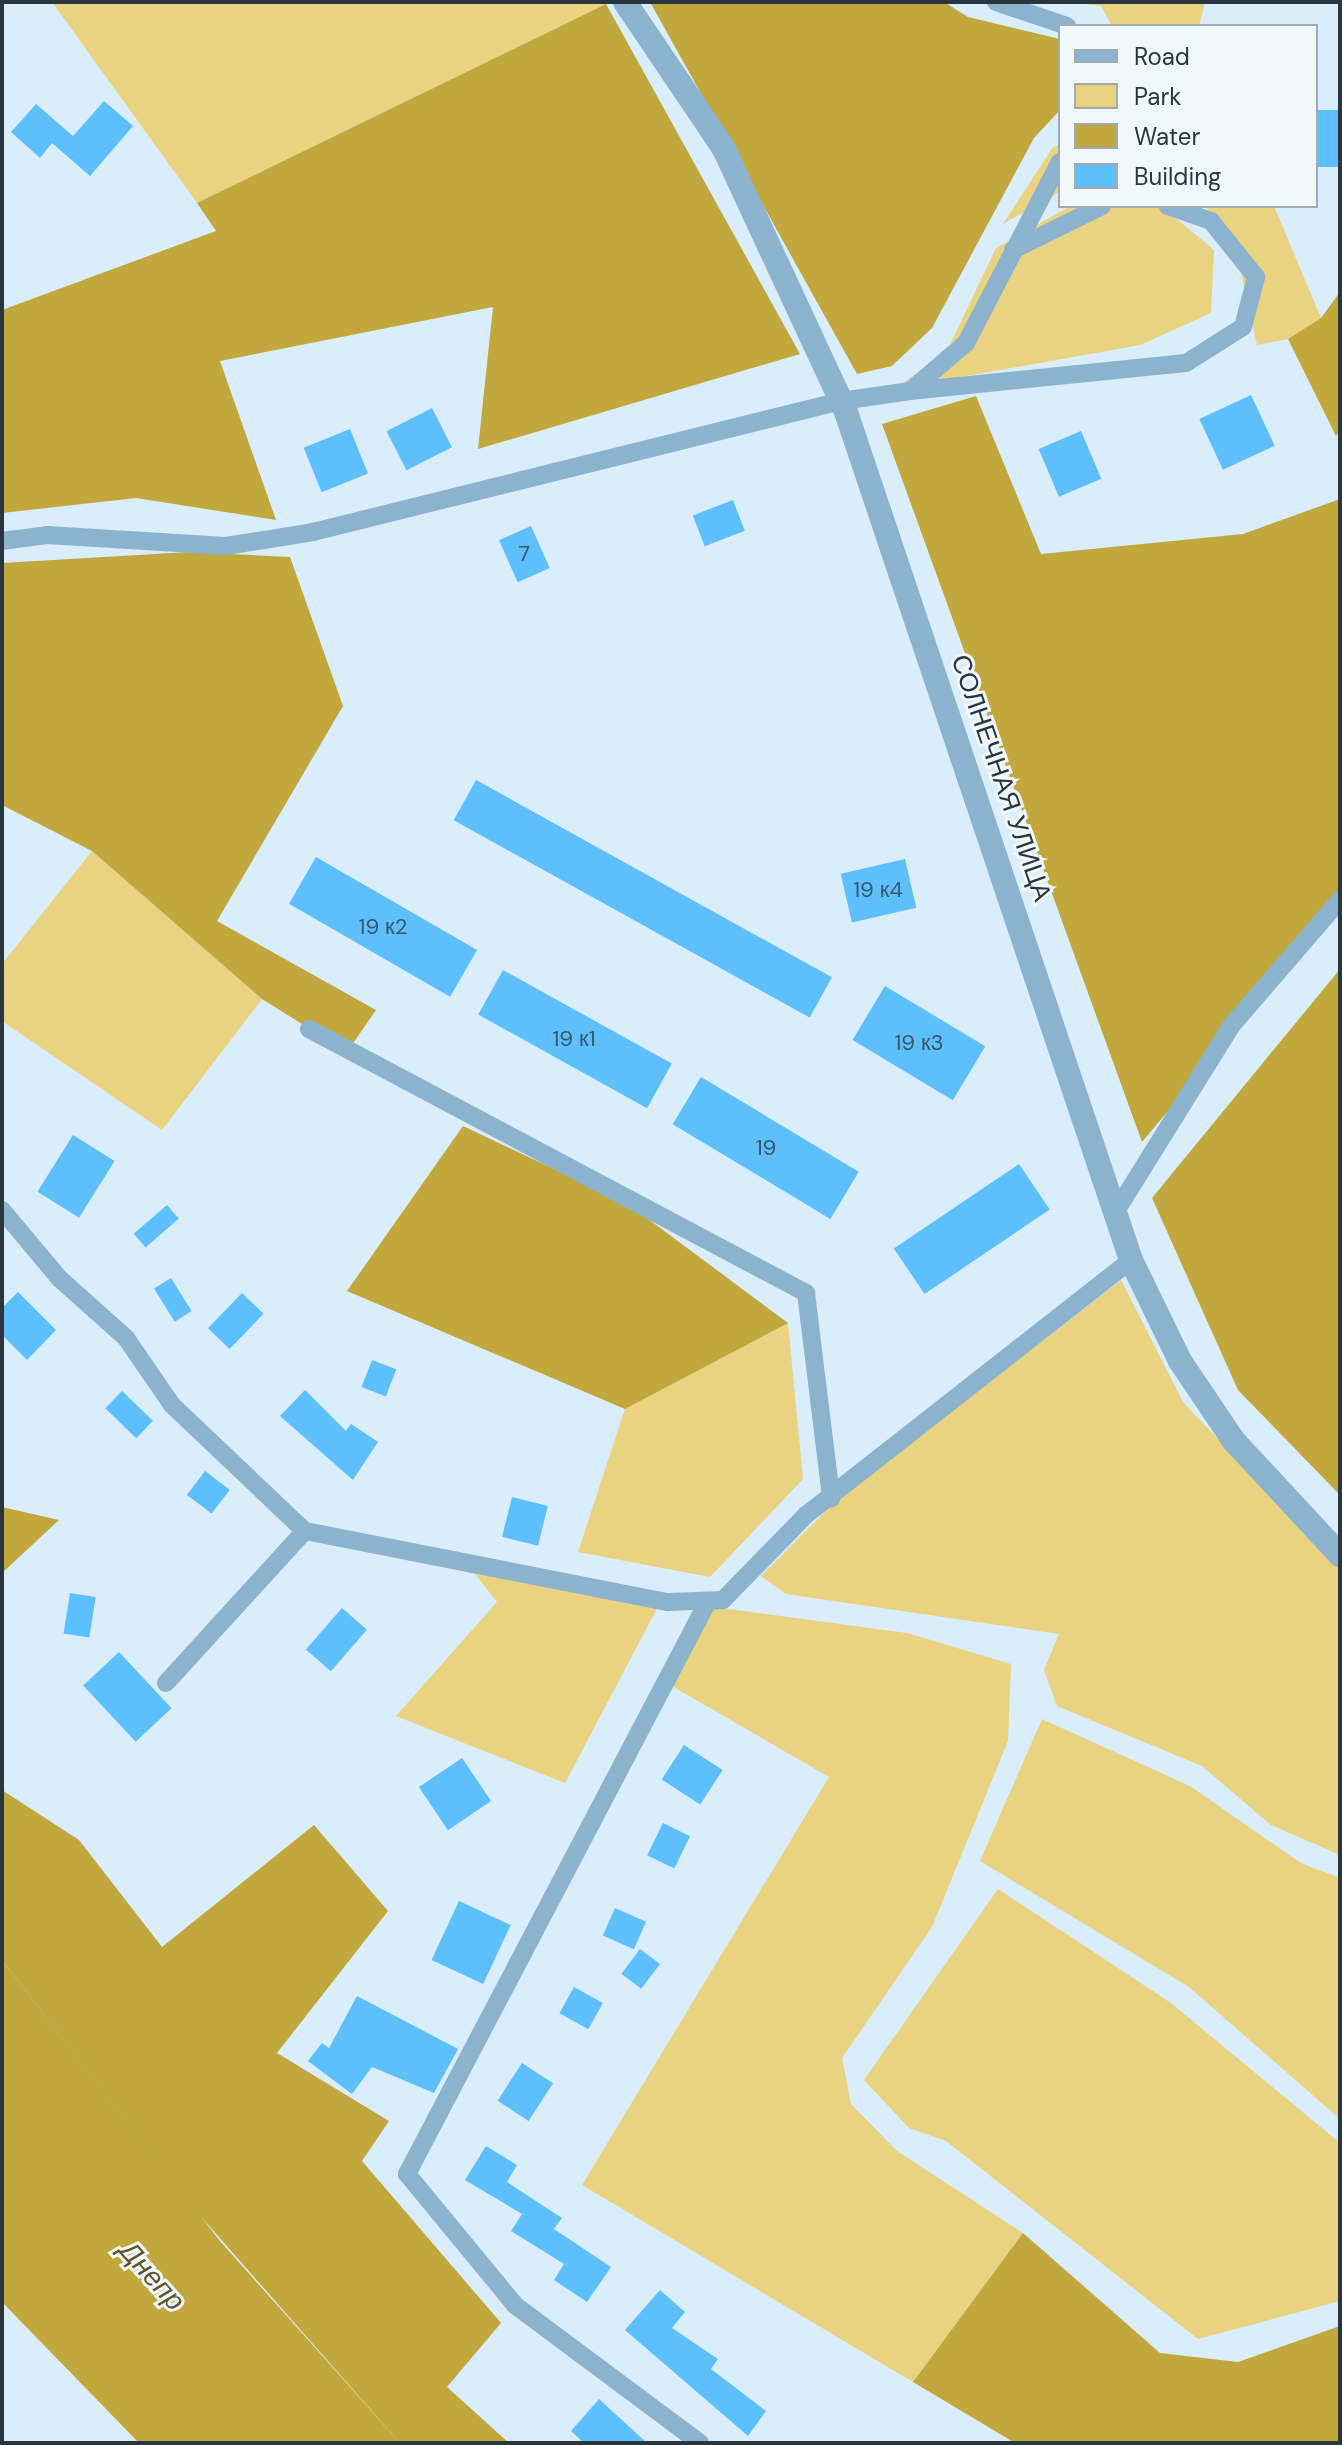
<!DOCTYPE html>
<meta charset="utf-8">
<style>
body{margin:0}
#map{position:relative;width:1342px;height:2445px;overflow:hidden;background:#d9edfa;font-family:"DM Sans",sans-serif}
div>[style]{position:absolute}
.green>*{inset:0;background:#e9d280}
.forest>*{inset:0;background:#c1a73c}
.water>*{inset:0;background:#c2a73d}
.building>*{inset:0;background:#5dc0fc;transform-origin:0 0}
.minor>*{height:18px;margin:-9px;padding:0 9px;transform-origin:9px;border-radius:9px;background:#8cb3cd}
.tertiary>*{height:24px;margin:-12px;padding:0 12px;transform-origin:12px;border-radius:12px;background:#8cb3cd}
span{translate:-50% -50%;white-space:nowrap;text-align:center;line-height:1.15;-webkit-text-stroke:6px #f1f8fc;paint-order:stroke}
.number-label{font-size:22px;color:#36586e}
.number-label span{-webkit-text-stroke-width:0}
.street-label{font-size:26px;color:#29363f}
.water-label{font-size:28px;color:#60552a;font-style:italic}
.frame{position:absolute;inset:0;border:4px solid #29363f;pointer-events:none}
.legend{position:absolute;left:1058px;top:24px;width:260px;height:184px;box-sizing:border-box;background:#f1f8fc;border:2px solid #a1aab0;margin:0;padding:10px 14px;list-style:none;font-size:24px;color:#29363f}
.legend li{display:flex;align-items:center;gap:16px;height:40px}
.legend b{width:40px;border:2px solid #a1aab0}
</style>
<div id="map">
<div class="green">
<div style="clip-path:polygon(52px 2px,605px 2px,606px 4px,197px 203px)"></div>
<div style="clip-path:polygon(1073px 2px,1205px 2px,1199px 26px,1112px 26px,1101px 6px)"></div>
<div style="clip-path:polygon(1060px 145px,1060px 192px,1003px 224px,1053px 147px)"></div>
<div style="clip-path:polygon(1071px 206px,1161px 206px,1214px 250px,1211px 313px,1140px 345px,894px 389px,946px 353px,996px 248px)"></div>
<div style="clip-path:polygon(1205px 206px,1274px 206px,1321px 318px,1288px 339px,1257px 345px,1235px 244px)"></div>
<div style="clip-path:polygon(92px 851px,262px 999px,162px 1130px,2px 1021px,2px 964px)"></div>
<div style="clip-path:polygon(1121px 1280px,1183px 1402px,1340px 1569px,1340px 1855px,1271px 1825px,1202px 1766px,1057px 1706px,1044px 1670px,1059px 1634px,786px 1594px,761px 1576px,835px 1502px)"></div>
<div style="clip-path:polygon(788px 1323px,803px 1479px,710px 1577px,578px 1552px,625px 1409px)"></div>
<div style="clip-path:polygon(475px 1574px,661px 1601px,565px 1783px,396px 1716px,497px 1602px)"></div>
<div style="clip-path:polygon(706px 1606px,907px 1633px,1011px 1664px,1008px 1741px,932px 1927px,842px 2058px,851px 2104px,897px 2151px,1023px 2233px,913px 2382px,582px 2185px,829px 1777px,665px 1682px)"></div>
<div style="clip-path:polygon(1042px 1719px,1190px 1786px,1301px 1863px,1340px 1878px,1340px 2119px,1189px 1987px,980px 1861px)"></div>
<div style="clip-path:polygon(998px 1889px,1171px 2003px,1340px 2143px,1340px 2301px,1198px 2339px,946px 2141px,909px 2128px,864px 2080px)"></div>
</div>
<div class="forest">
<div style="clip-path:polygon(650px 2px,944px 2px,968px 17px,1060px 39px,1060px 110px,1034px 138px,932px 328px,892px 366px,857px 374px)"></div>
<div style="clip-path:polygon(606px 4px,800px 354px,478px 449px,493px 307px,220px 361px,276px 520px,136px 498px,2px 513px,2px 310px,216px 231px,197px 203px)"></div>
<div style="clip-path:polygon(1340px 292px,1340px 431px,1336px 436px,1288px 339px,1321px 318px)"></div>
<div style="clip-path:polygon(976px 396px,1041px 554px,1243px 534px,1340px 499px,1340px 906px,1142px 1142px,882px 424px)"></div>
<div style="clip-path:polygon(189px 552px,290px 557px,343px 706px,217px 921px,376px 1010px,347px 1052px,262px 999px,92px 851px,2px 805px,2px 563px)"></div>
<div style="clip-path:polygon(1340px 969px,1340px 1495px,1238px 1390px,1152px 1198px)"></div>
<div style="clip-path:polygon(463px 1126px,628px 1204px,788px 1323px,625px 1409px,347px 1291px)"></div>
<div style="clip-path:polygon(2px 1507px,59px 1520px,2px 1573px)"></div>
<div style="clip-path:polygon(2px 1790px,79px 1840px,162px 1947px,314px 1825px,388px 1911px,277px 2053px,389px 2121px,362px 2161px,501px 2323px,447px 2387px,509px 2443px,400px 2443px,196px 2211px,2px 1960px)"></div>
<div style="clip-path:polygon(1023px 2233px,1160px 2353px,1238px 2362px,1340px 2326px,1340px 2443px,1015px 2443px,913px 2382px)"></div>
</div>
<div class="water">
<div style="clip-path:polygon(2px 1960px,220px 2241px,400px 2443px,139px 2443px,2px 2302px)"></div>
</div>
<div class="building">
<div style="clip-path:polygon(104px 101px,133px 126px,90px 176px,52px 143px,40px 158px,11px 132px,36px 104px,73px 136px)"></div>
<div style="left:1340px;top:110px;width:57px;height:24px;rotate:90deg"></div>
<div style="left:1251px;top:395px;width:56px;height:57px;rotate:65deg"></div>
<div style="left:432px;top:408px;width:44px;height:51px;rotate:63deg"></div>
<div style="left:350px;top:429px;width:48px;height:50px;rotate:68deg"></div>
<div style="left:1081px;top:431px;width:52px;height:46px;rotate:67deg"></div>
<div style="left:733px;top:500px;width:33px;height:43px;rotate:69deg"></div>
<div style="left:531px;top:526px;width:46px;height:35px;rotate:66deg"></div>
<div style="left:476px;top:780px;width:407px;height:46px;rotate:29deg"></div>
<div style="left:316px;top:857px;width:186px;height:54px;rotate:30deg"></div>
<div style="left:905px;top:859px;width:50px;height:66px;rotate:77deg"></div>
<div style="left:503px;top:970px;width:193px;height:51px;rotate:29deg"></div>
<div style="left:885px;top:986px;width:117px;height:63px;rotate:31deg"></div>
<div style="left:701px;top:1077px;width:184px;height:55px;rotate:31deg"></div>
<div style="left:73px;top:1135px;width:49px;height:67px;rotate:32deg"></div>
<div style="left:1019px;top:1164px;width:55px;height:151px;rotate:56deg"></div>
<div style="left:167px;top:1205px;width:18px;height:44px;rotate:49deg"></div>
<div style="left:171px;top:1278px;width:39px;height:20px;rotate:58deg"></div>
<div style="clip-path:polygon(18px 1292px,56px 1330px,27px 1360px,2px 1335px,2px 1308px)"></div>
<div style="left:242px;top:1293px;width:30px;height:49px;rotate:44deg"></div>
<div style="left:372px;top:1360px;width:26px;height:29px;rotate:21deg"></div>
<div style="clip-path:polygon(305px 1390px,346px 1431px,351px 1424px,378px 1442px,353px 1480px,280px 1416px)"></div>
<div style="left:122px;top:1391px;width:43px;height:24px;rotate:44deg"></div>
<div style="left:205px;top:1471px;width:31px;height:30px;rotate:37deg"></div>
<div style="left:512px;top:1497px;width:37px;height:41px;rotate:14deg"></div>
<div style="left:70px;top:1593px;width:26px;height:41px;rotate:9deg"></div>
<div style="left:342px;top:1608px;width:33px;height:55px;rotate:41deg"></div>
<div style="left:119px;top:1652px;width:77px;height:49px;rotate:47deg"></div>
<div style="left:684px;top:1745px;width:46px;height:41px;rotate:33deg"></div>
<div style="left:462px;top:1758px;width:52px;height:52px;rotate:56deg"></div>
<div style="left:663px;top:1823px;width:30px;height:36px;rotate:26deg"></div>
<div style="left:459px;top:1901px;width:57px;height:65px;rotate:25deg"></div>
<div style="left:615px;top:1908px;width:34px;height:30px;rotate:24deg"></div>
<div style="left:640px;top:1949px;width:25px;height:31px;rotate:37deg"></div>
<div style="left:574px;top:1987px;width:33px;height:30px;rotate:29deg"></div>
<div style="clip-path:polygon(357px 1996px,458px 2049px,434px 2093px,372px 2067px,352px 2094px,308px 2061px,322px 2043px,329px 2048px)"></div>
<div style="left:522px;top:2063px;width:37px;height:45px;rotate:33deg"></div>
<div style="clip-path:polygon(486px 2146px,517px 2165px,507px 2182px,562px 2218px,554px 2229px,611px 2267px,587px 2302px,554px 2280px,564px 2264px,511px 2231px,522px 2214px,465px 2180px)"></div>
<div style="clip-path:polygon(660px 2290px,685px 2312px,672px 2328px,718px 2359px,711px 2369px,766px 2411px,748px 2436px,625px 2330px)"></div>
<div style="clip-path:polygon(599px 2399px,647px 2443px,584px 2443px,571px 2431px)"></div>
</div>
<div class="minor">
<div style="left:996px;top:2px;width:75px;rotate:18.7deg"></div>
<div style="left:1013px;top:250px;width:99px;rotate:-26.3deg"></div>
<div style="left:910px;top:391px;width:277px;rotate:-5.8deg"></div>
<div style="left:1186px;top:363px;width:67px;rotate:-32.3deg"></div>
<div style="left:1243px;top:327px;width:52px;rotate:-75.4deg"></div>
<div style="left:1256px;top:277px;width:72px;rotate:-128.8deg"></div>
<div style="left:1211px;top:221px;width:46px;rotate:-160.8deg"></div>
<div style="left:2px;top:541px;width:45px;rotate:-7.6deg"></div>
<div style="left:47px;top:535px;width:179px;rotate:3.5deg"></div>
<div style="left:226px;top:546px;width:88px;rotate:-9.1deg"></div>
<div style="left:313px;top:532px;width:544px;rotate:-13.93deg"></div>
<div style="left:841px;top:401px;width:70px;rotate:-8.2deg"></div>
<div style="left:910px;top:391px;width:74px;rotate:-40.6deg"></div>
<div style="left:966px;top:343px;width:204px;rotate:-62.6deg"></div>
<div style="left:309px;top:1029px;width:563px;rotate:27.98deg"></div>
<div style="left:806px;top:1293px;width:207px;rotate:83deg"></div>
<div style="left:1118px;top:1208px;width:216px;rotate:-58.1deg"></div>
<div style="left:1232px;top:1025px;width:165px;rotate:-49.2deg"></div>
<div style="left:2px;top:1210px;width:90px;rotate:50deg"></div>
<div style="left:60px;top:1279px;width:89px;rotate:41.8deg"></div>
<div style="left:126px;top:1338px;width:81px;rotate:55.5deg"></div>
<div style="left:172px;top:1405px;width:183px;rotate:43.5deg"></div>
<div style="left:305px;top:1531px;width:370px;rotate:11.1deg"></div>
<div style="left:668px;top:1602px;width:55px;rotate:-2.1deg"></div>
<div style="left:723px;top:1600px;width:119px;rotate:-45.7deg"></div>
<div style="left:806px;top:1515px;width:413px;rotate:-38.1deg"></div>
<div style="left:166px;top:1683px;width:206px;rotate:-47.6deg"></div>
<div style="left:700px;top:2443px;width:231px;rotate:-143.3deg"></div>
<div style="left:515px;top:2305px;width:170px;rotate:-129.5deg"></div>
<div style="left:407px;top:2174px;width:645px;rotate:-62.28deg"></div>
</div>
<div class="tertiary">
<div style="left:625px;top:2px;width:177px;rotate:56deg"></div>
<div style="left:724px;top:149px;width:290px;rotate:65.1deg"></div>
<div style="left:846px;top:412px;width:895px;rotate:71.42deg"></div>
<div style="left:1131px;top:1260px;width:112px;rotate:64.1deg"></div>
<div style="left:1180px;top:1361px;width:97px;rotate:56deg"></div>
<div style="left:1234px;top:1441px;width:156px;rotate:47.1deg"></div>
</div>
<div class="number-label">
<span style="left:524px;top:554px">7</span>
<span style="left:878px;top:890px">19 к4</span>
<span style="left:383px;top:927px">19 к2</span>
<span style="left:574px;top:1039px">19 к1</span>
<span style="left:919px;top:1043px">19 к3</span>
<span style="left:766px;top:1148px">19</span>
</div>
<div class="street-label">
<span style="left:1001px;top:778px;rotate:71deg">СОЛНЕЧНАЯ УЛИЦА</span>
</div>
<div class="water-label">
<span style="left:152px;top:2276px;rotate:48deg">Днепр</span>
</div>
<div class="frame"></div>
<ul class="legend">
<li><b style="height:10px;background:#8cb3cd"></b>Road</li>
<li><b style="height:22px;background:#e9d280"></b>Park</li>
<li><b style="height:22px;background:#c2a73d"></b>Water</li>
<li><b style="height:22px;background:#5dc0fc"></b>Building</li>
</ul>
</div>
